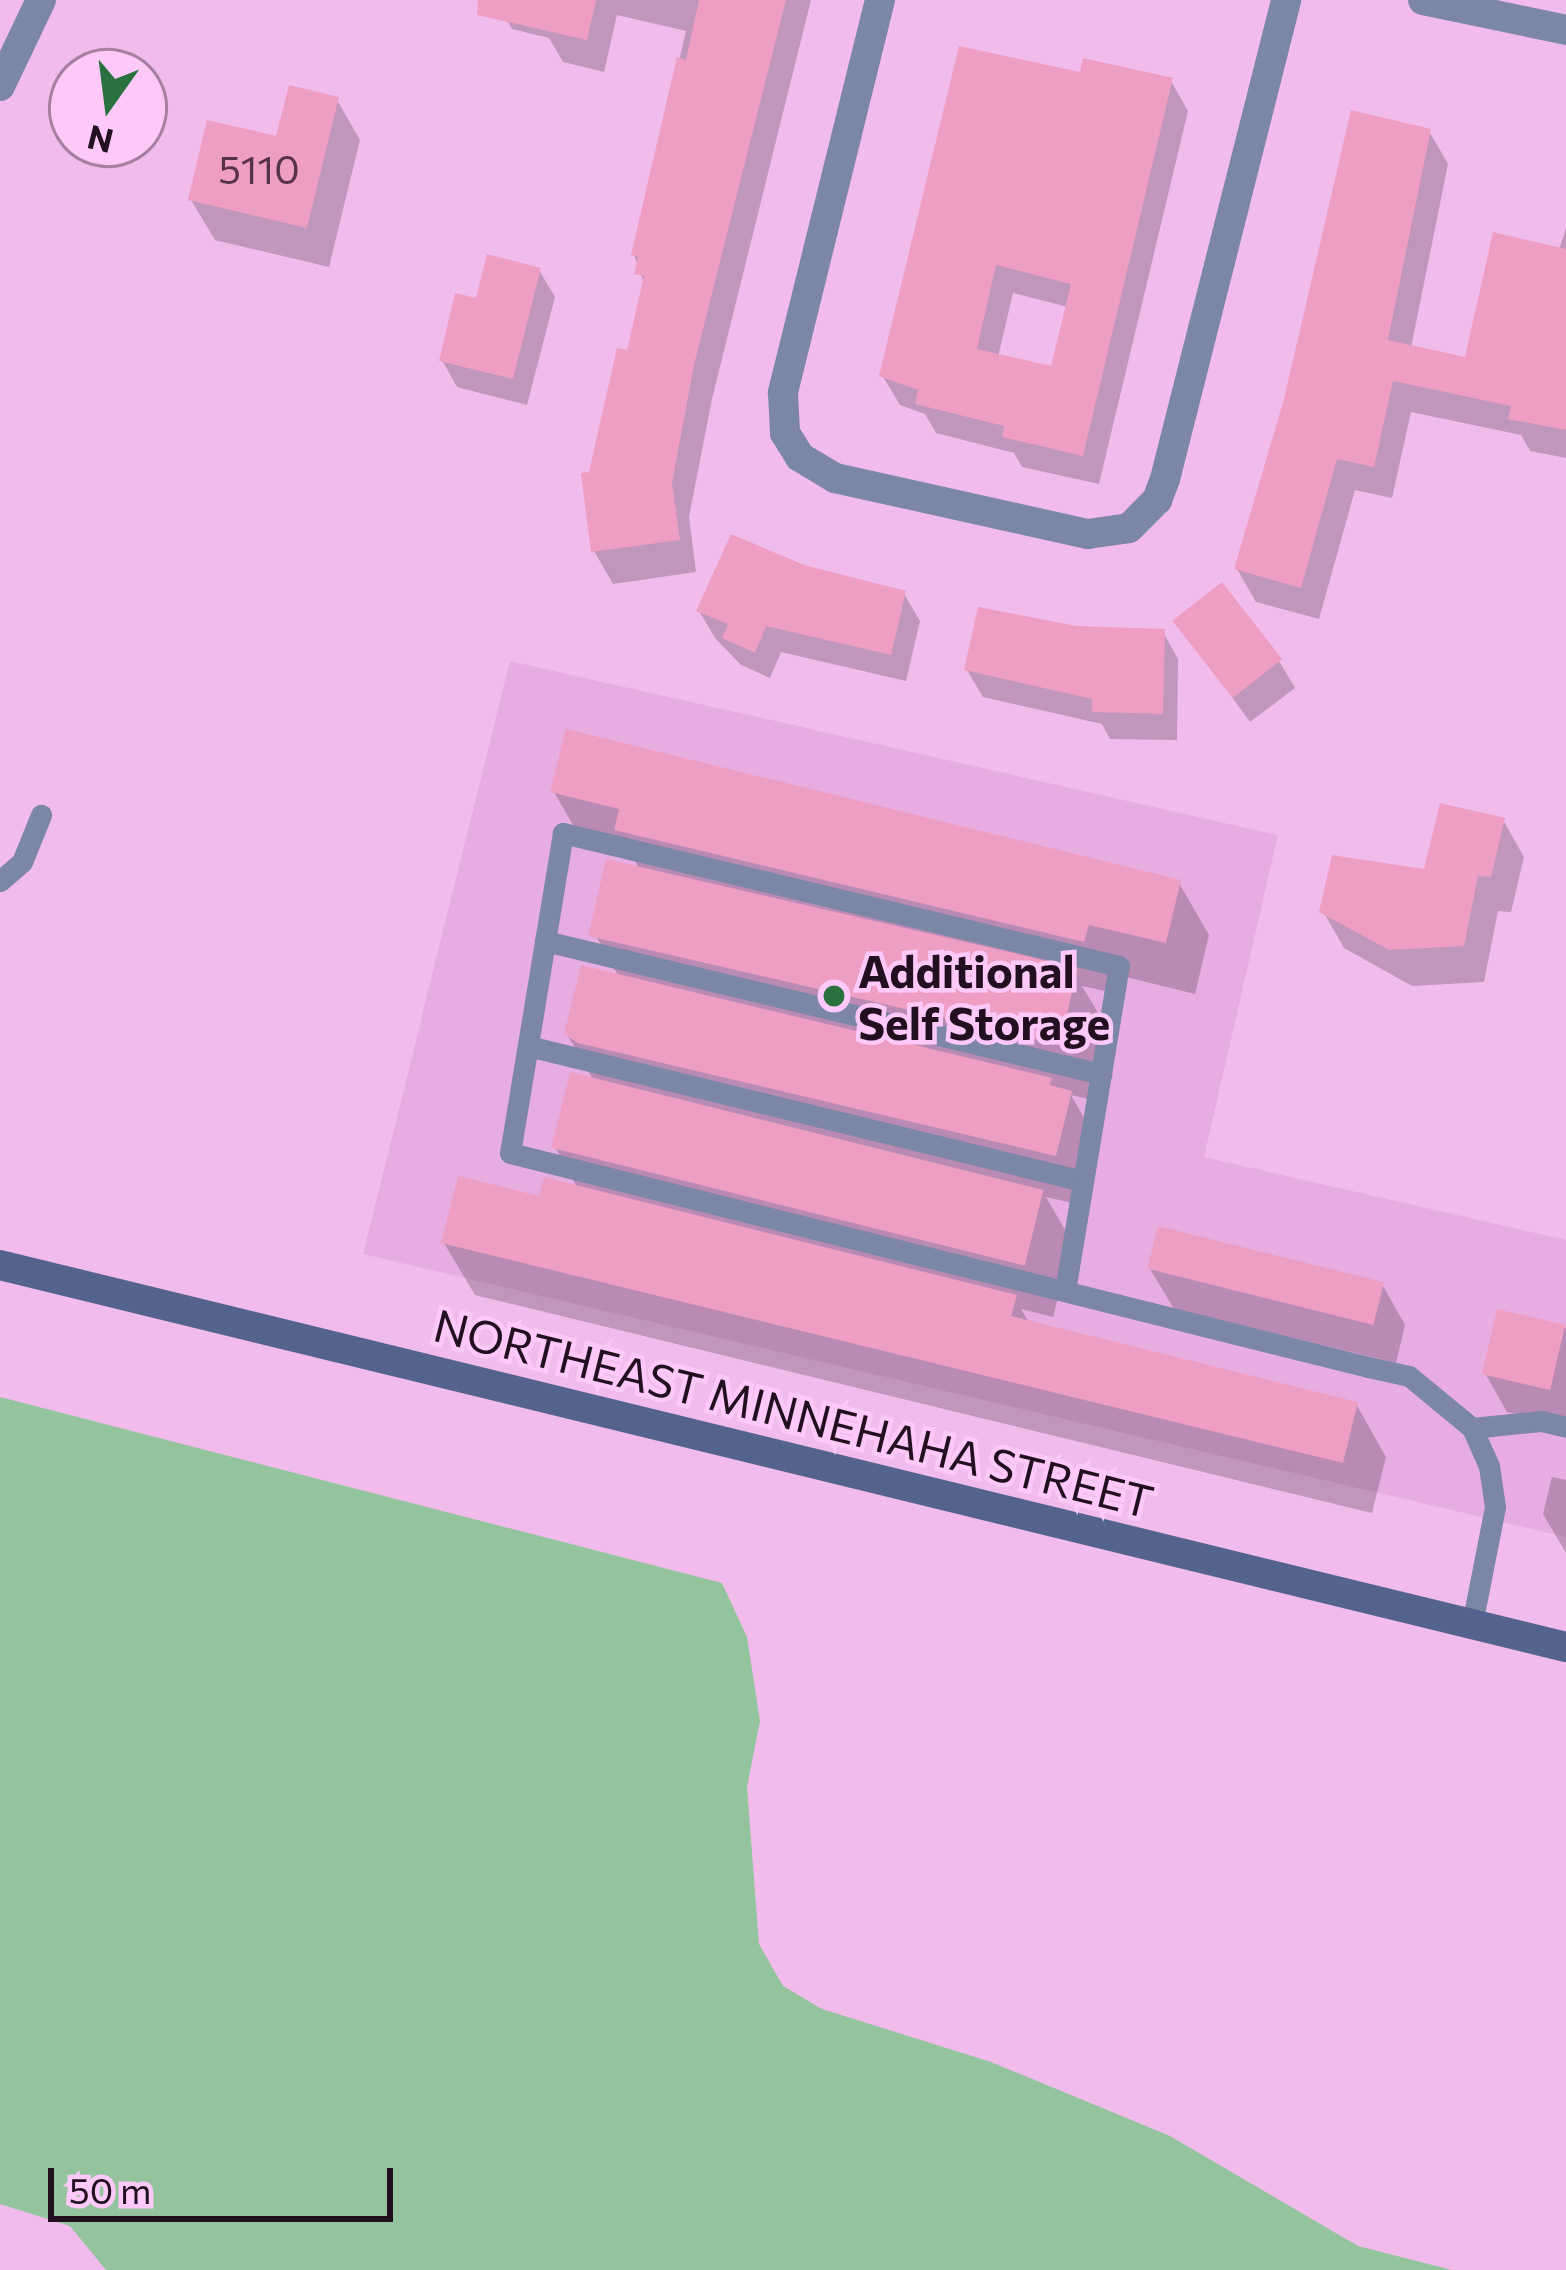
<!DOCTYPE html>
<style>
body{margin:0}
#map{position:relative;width:1566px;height:2270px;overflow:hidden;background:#f1bceb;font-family:Commissioner,sans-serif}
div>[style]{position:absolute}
.built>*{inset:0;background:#e7ade1}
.green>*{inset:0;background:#94c49d}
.shadow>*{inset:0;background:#0003}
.building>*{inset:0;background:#ee9dc3;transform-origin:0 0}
.service>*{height:21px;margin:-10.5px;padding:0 10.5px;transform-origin:10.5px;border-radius:10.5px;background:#7c86a5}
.minor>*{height:30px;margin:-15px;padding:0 15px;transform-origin:15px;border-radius:15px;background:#7c86a5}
.tertiary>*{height:30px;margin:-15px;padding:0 15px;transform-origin:15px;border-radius:15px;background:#7c86a5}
.secondary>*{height:30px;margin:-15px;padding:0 15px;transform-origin:15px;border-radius:15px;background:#54628e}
.dots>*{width:33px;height:33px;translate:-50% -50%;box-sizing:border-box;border:6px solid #fec9f8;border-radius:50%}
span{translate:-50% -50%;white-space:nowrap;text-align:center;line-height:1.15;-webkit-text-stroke:9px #fec9f8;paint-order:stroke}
.number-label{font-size:39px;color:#553249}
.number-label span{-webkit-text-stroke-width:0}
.poi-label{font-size:45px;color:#220f20;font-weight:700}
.left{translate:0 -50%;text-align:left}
.street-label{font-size:45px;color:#220f20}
.north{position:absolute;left:48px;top:48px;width:120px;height:120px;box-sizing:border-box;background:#fec9f8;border:3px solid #a67fa2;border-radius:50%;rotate:194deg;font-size:33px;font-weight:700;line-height:48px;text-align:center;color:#220f20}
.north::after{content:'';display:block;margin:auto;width:42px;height:54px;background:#29713e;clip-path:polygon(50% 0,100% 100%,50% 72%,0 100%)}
.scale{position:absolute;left:48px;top:2168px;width:345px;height:54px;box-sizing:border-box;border:6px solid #220f20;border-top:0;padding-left:15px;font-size:36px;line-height:42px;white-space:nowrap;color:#220f20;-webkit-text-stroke:9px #fec9f8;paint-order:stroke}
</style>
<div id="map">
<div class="built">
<div style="clip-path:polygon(510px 661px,1278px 835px,1204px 1157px,1566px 1240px,1566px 1537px,363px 1254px)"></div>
</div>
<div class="green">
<div style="clip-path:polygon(0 1397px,722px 1583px,747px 1637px,760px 1721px,747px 1787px,759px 1944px,783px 1986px,822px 2009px,991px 2062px,1170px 2136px,1358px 2246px,1452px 2270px,106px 2270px,70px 2226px,0 2204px)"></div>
</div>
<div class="shadow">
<div style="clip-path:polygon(496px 0,811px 0,712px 399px,689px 517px,696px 572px,613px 584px,594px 551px,645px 286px,634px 255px,686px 31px,617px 15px,604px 72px,563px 62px,549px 38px,512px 29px)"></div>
<div style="clip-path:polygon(evenodd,1171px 81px,1188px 111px,1099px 484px,1022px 467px,1014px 453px,936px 433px,925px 414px,900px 405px,882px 375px,1171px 81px,1013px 293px,1068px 307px,1053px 369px,998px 357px,1013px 293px)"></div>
<div style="clip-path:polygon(337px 100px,360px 140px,329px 267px,215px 240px,191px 200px)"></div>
<div style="clip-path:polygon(1429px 131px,1448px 164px,1411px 348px,1467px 360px,1559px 250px,1566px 228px,1566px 458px,1530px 451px,1521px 435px,1411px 412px,1392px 498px,1355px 490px,1319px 619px,1256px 602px,1237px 569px)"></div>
<div style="clip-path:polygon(539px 270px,555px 297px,527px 405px,457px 387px,442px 360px)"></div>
<div style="clip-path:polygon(803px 568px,904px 594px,920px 621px,906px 681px,781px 652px,770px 678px,741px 665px,715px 638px,699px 611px)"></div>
<div style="clip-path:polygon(1177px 621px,1279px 661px,1295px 688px,1250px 722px)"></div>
<div style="clip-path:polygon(1075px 629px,1163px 632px,1178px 659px,1177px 740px,1110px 739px,1102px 724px,983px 697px,967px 670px)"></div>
<div style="clip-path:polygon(554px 792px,1179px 883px,1209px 935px,1195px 994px,1118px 975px,1114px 993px,1082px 986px,1106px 1026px,1088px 1099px,1071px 1095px,1100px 1146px,1081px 1205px,1046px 1197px,1072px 1242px,1053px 1317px,1021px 1309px,1030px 1324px,1356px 1404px,1386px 1457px,1372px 1513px,475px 1295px,444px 1243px,578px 1189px,555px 1147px,594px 1081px,567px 1034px,619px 977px,592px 929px,640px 870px,632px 856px,584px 844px)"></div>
<div style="clip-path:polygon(1503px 820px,1524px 857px,1511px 912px,1498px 911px,1484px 982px,1412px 986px,1344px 948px,1323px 911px,1427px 872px)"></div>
<div style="clip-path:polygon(1150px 1269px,1382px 1284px,1405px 1325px,1396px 1363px,1174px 1309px)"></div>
<div style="clip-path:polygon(1500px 1313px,1566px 1328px,1566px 1424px,1507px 1412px,1485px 1373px)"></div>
<div style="clip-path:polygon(1552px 1477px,1566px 1480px,1566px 1553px,1543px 1514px)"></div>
</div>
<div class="building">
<div style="clip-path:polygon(478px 0,596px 0,587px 40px,477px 15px)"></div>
<div style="clip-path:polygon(699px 0,786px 0,694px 365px,672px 483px,680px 540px,591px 552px,581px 473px,589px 472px,617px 348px,627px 350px,644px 276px,634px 274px,638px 257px,631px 255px,677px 57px,686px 60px)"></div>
<div style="clip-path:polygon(evenodd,959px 46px,1080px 72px,1083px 58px,1173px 78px,1083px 456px,1002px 437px,1004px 426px,915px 404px,918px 390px,879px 376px,959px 46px,996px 265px,1071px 284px,1051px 366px,977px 349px,996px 265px)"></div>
<div style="clip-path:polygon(289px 85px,339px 97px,307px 228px,188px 200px,207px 120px,276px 136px)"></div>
<div style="clip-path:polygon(1351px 110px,1431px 129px,1388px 340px,1465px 357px,1493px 232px,1566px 249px,1566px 430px,1508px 419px,1511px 406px,1393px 381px,1374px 467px,1337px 459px,1301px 588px,1234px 569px,1284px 399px)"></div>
<div style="clip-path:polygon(487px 254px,541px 268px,513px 379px,439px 361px,455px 293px,476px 298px)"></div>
<div style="clip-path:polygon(731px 534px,804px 565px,906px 591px,891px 655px,766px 626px,755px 653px,722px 638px,728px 624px,696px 611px)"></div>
<div style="left:1222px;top:582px;width:98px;height:63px;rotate:52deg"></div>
<div style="clip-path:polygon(978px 607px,1076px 626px,1165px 629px,1163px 714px,1092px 712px,1092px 699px,964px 670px)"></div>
<div style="clip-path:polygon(566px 729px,1181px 880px,1166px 943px,1089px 925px,1084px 942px,614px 830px,619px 809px,550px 792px)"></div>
<div style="clip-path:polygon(1440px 803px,1505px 818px,1491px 877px,1478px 876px,1464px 946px,1389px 950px,1319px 912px,1332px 855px,1424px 869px)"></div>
<div style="left:606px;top:859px;width:484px;height:79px;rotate:13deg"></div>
<div style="clip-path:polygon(581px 965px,1052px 1078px,1050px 1085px,1072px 1091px,1056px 1156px,578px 1043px,564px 1034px)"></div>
<div style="left:570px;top:1072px;width:488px;height:78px;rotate:14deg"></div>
<div style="clip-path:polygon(458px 1176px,539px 1196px,544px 1177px,1017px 1295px,1011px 1316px,1358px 1402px,1343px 1463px,441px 1243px)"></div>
<div style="left:1158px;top:1226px;width:233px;height:44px;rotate:14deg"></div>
<div style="left:1497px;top:1309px;width:70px;height:67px;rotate:13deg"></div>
</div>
<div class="service">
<div style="left:0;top:881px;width:29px;rotate:-41deg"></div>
<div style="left:22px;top:862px;width:51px;rotate:-68deg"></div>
<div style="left:545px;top:941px;width:572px;rotate:13.45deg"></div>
<div style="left:528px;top:1046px;width:571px;rotate:13.67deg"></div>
<div style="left:1065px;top:1291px;width:329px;rotate:-80.6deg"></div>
<div style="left:1119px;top:966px;width:572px;rotate:-166.55deg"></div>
<div style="left:563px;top:833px;width:324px;rotate:99.4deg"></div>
<div style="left:510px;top:1153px;width:884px;rotate:14deg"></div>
<div style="left:1368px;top:1367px;width:42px;rotate:12.4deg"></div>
<div style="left:1409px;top:1376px;width:82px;rotate:39.5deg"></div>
<div style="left:1472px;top:1428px;width:42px;rotate:65.9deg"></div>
<div style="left:1489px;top:1466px;width:41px;rotate:81.7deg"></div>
<div style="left:1495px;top:1507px;width:119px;rotate:101.1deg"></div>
<div style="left:1472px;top:1428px;width:69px;rotate:-5.8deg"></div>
<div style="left:1541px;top:1421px;width:26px;rotate:13deg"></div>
</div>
<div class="minor">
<div style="left:880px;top:0;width:405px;rotate:103.9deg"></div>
<div style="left:783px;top:393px;width:40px;rotate:87.1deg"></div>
<div style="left:785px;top:433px;width:28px;rotate:58deg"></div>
<div style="left:800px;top:457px;width:41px;rotate:31deg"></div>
<div style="left:835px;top:478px;width:259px;rotate:12.5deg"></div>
<div style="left:1088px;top:534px;width:41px;rotate:-8.3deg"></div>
<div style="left:1129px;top:528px;width:40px;rotate:-45deg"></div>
<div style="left:1157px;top:500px;width:22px;rotate:-69deg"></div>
<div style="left:1165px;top:479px;width:494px;rotate:-75.8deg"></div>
<div style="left:0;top:86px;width:95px;rotate:-64.5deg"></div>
</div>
<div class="tertiary">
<div style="left:1423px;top:0;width:146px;rotate:11.8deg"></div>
</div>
<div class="secondary">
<div style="left:0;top:1265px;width:1612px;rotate:13.71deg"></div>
</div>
<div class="dots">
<div style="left:834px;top:996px;background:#29713e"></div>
</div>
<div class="number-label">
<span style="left:259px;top:168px">5110</span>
</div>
<div class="poi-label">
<span class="left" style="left:858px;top:996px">Additional<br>Self Storage</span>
</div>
<div class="street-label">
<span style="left:794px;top:1412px;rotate:14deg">NORTHEAST MINNEHAHA STREET</span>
</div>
<div class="north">N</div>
<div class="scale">50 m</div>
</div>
